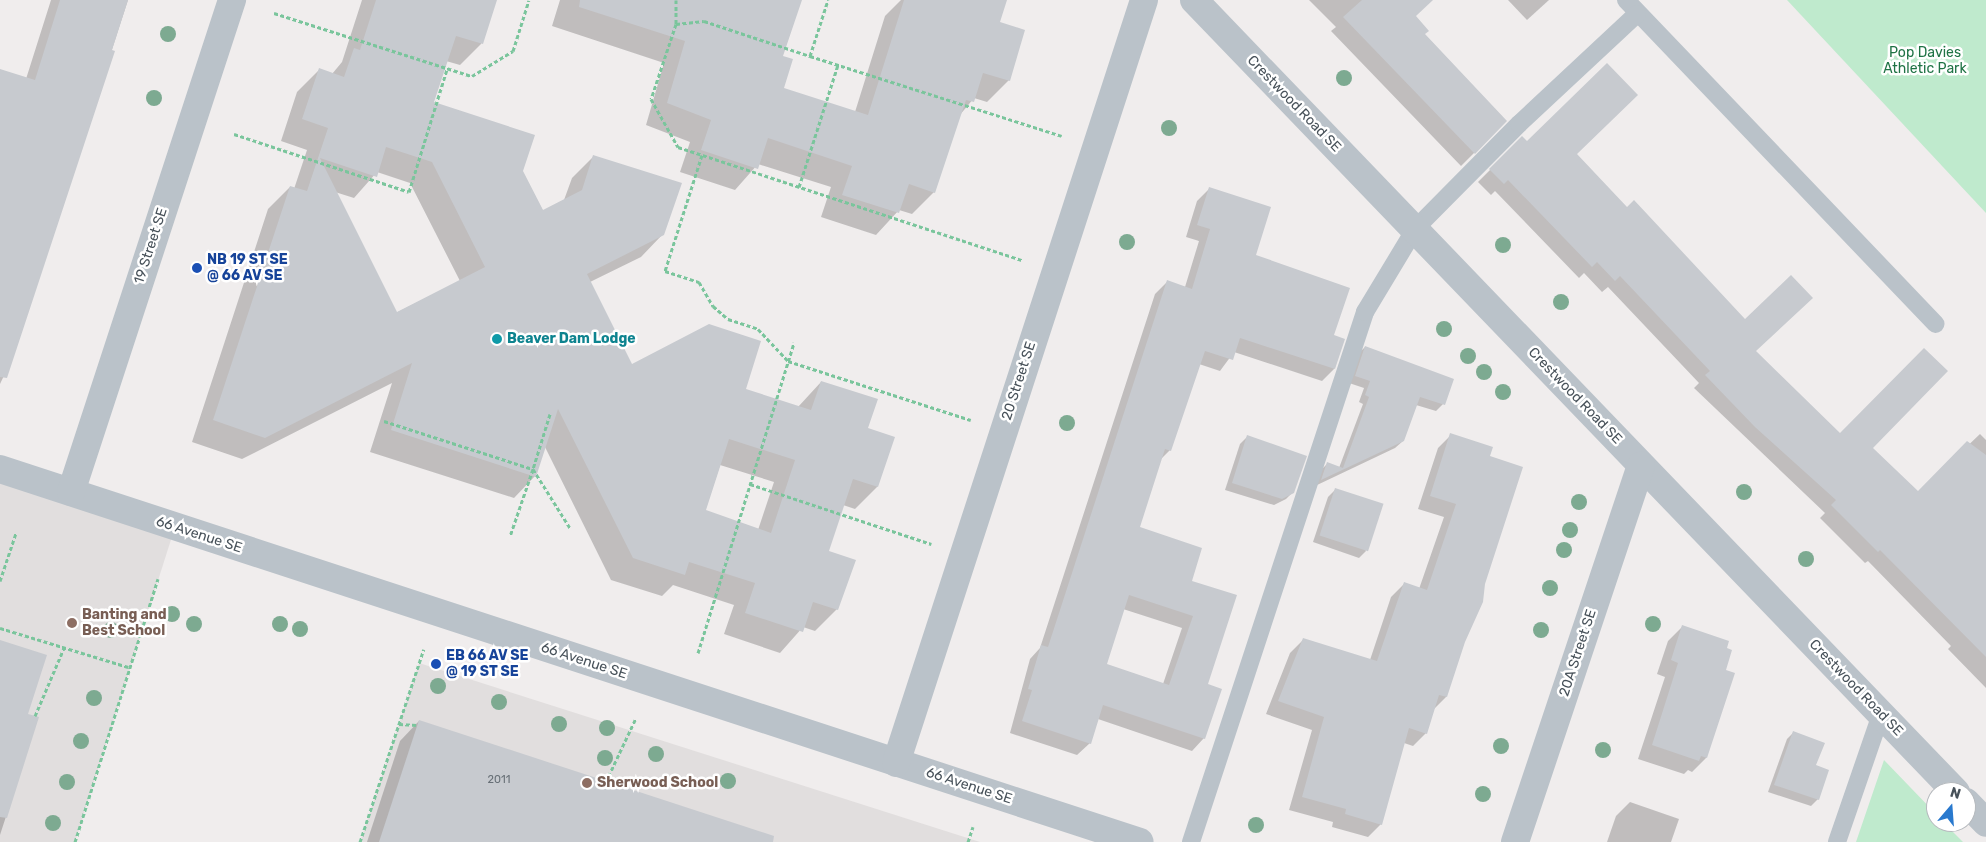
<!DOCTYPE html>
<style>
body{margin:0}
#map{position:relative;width:1986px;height:842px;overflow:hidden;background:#f0eded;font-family:Rubik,sans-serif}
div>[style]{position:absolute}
.education>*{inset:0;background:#e1dede}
.green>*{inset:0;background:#bfeacd}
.shadow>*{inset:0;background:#0003}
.building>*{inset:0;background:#c7cacf;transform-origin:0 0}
.path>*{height:3px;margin-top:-1.5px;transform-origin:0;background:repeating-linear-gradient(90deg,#7ac59c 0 4px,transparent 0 6.5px)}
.service>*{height:18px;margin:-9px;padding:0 9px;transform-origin:9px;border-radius:9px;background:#bac2c9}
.minor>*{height:28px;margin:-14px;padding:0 14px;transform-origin:14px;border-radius:14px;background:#bac2c9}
.trees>*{width:16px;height:16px;margin:-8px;border-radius:50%;background:#7daa91}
.dots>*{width:14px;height:14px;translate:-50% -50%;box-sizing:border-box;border:2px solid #fff;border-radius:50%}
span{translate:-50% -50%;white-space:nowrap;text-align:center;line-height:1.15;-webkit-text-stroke:5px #fff;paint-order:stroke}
.number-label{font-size:11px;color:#676f76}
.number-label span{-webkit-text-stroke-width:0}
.park-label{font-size:14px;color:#1f7345}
.street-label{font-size:14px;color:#475159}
.transit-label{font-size:14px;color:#164399;font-weight:700}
.left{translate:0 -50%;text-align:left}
.culture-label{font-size:14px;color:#0d838f;font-weight:700}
.education-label{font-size:14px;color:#785e54;font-weight:700}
.north{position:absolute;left:1926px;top:782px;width:50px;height:50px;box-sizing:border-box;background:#fff;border:1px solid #b5b9bd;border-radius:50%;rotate:18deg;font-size:14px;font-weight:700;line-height:20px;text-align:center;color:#475159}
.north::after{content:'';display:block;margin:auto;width:18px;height:22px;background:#2979ce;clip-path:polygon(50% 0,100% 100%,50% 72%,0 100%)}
</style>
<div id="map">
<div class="education">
<div style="clip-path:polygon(0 470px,175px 527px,75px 842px,0 842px)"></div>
<div style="clip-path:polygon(419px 663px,980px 842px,360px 842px)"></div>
</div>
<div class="green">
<div style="clip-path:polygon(1787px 0,1986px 0,1986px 213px)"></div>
<div style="clip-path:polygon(1884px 760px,1936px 814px,1936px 822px,1943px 822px,1963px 842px,1856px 842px)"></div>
</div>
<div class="shadow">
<div style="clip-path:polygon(51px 0,128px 0,11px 361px,0 384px,0 70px,26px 79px)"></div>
<div style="clip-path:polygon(evenodd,362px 0,496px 0,481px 44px,460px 65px,446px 61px,433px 102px,522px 171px,543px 211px,564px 200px,572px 178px,594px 156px,663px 234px,641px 257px,590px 282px,631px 366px,744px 390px,798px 407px,821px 382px,867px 429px,893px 438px,877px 487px,855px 509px,843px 505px,827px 552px,837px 609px,815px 631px,803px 627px,780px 653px,724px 634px,734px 605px,673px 585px,662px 596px,611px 580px,545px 447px,535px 476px,514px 498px,370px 452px,392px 383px,242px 459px,192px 442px,268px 209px,290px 187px,294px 189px,307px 150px,281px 141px,297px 92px,319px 70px,332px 74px,342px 62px,362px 0,377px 172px,410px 183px,460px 281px,396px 313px,335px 192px,354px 198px,377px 172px,362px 0,720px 465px,774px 482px,758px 530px,705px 511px,720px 465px)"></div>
<div style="clip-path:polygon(560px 0,801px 0,782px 57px,783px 89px,855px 112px,885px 16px,901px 0,1006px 0,999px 23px,1009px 80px,987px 102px,974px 98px,959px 116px,934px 192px,912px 214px,899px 210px,876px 235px,821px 217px,831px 187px,758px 164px,735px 190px,680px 172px,690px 142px,646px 125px,664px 63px,552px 26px)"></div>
<div style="clip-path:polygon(1309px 0,1430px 0,1414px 17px,1424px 34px,1506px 121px,1461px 166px,1331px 31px,1336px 27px)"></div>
<div style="clip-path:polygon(1508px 0,1549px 0,1527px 20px)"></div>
<div style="clip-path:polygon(1522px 138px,1527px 142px,1575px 154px,1755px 351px,1840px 435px,1872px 448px,1918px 493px,1980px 434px,1986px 440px,1986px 688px,1948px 649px,1951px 646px,1868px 561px,1865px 563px,1820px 518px,1825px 513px,1694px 388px,1699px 383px,1608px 287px,1602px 292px,1584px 273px,1579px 278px,1495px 191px,1491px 195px,1478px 182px)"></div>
<div style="clip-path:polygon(evenodd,1209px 189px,1255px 256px,1332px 335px,1334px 369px,1322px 381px,1234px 352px,1220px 371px,1199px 364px,1170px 450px,1160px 460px,1139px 528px,1190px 581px,1207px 685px,1204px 738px,1192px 751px,1098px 719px,1090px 743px,1077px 755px,1010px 733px,1030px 659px,1040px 648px,1155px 294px,1167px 282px,1185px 287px,1199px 241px,1186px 237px,1197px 201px,1209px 189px,1123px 609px,1182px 628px,1163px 684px,1106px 665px,1123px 609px)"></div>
<div style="clip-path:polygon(1365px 347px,1443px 404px,1436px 411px,1416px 405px,1403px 441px,1395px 448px,1315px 486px,1320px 471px,1327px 464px,1339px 468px,1363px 404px,1359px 402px,1364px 388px,1349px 383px,1358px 354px)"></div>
<div style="clip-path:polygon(1451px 435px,1489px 457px,1464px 642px,1446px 697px,1434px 709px,1426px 733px,1413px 746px,1404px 743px,1381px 824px,1368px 837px,1332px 827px,1333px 822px,1289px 810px,1312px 730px,1266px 714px,1290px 653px,1303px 640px,1370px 660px,1391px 597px,1404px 584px,1419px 589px,1444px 517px,1418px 509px,1438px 448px)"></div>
<div style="clip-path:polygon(1247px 437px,1293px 492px,1286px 499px,1274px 505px,1225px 490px,1240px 444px)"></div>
<div style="clip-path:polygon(1335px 490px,1366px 551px,1359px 558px,1313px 542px,1328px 497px)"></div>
<div style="clip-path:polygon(1682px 627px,1724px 671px,1706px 758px,1692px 772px,1688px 770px,1684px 774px,1638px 759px,1665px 677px,1657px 674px,1668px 641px)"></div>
<div style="clip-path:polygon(0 641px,27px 715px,38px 718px,0 835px)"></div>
<div style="clip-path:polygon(419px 721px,736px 842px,367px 842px,400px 741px)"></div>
<div style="clip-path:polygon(1794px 732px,1815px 766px,1818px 799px,1811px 806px,1768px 792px,1787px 739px)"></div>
<div style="clip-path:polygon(1630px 802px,1679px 819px,1671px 842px,1607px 842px,1616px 816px)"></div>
</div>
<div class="building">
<div style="clip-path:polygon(60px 0,128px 0,112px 50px,115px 51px,7px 378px,0 377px,0 69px,35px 80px)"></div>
<div style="clip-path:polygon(evenodd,376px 0,497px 0,483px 44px,456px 36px,434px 102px,535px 135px,523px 171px,543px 210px,582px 190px,593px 155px,682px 183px,664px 235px,587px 274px,632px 364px,709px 324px,761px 341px,746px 389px,811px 410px,821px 381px,878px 399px,868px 428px,895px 437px,878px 487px,853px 479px,829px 551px,856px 560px,838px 610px,813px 602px,803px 632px,745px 613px,755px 583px,689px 562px,685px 575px,633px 558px,558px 409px,536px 477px,391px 430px,412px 363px,265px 438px,213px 420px,290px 186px,307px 191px,328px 128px,302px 119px,319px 68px,344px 77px,354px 48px,360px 50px,376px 0,386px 147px,432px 162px,485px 267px,397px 312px,320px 158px,377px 177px,386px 147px,376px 0,729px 439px,795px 460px,771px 533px,706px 510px,729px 439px)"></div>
<div style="clip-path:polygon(580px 0,802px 0,783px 56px,793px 59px,784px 88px,868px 115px,904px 0,1007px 0,1000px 22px,1025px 30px,1010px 81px,983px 73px,974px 102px,966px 100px,935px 193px,909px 184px,899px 213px,842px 195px,852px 166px,768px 138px,758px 169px,701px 150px,711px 120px,667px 103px,685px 41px,579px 7px)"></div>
<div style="clip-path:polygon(1362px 0,1433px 0,1416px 16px,1429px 31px,1425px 34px,1507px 121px,1475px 154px,1343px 17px)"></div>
<div style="clip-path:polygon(1607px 63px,1638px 95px,1577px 154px,1627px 207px,1634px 200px,1745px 319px,1791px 275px,1813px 298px,1756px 351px,1840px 433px,1924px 348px,1948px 371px,1873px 448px,1918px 491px,1967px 441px,1986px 455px,1986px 657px,1880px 550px,1878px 552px,1831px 505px,1836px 500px,1755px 427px,1705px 375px,1710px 371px,1620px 276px,1615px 281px,1597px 262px,1592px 267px,1508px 180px,1504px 184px,1489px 169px,1522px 136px,1527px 141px)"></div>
<div style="clip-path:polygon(evenodd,1209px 187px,1271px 207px,1256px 255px,1350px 288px,1334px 335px,1345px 339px,1335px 369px,1240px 338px,1233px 360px,1205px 351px,1171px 451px,1165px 449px,1140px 527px,1202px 548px,1192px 581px,1237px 595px,1208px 684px,1222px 689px,1205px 739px,1103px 705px,1091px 744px,1022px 721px,1032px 690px,1028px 689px,1041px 645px,1048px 647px,1167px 280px,1192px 289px,1210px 229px,1197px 225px,1209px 187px,1129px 595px,1193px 616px,1169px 685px,1107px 664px,1129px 595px)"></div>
<div style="clip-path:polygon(1365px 346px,1454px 379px,1445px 405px,1420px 397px,1404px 441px,1321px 480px,1327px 462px,1343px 468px,1369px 397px,1365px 395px,1370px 381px,1355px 376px)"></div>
<div style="clip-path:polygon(1450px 433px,1493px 447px,1490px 456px,1523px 467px,1485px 584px,1483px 602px,1465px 642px,1447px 697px,1439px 695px,1427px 734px,1409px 728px,1382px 825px,1345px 814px,1346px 809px,1302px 797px,1324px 717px,1278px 701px,1303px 638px,1377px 661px,1404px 582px,1427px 590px,1456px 504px,1430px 496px)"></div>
<div style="clip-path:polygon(1247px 435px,1307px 456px,1294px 493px,1282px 499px,1232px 483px)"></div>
<div style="left:1335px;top:488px;width:51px;height:50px;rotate:18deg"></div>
<div style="clip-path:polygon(1682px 625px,1729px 641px,1727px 648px,1732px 650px,1726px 670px,1735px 673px,1707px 758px,1701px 756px,1699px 761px,1652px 745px,1678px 663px,1671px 660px)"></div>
<div style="clip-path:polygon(0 640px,47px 655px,28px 714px,39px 717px,7px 818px,0 817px)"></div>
<div style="clip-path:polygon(419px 720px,774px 836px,773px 842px,379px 842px)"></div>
<div style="clip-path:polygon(1793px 731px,1825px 743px,1816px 765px,1829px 770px,1819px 800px,1774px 785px)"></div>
</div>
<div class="path">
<div style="left:676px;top:0;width:24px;rotate:90deg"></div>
<div style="left:676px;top:24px;width:79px;rotate:108.4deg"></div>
<div style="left:651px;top:99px;width:55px;rotate:60.6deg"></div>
<div style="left:678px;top:147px;width:362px;rotate:18.2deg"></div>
<div style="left:274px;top:13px;width:208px;rotate:17.7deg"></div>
<div style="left:472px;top:76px;width:48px;rotate:-31.4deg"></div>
<div style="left:513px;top:51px;width:53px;rotate:-72.6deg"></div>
<div style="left:676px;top:24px;width:28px;rotate:-6deg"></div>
<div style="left:704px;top:21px;width:112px;rotate:18.3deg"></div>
<div style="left:810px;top:56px;width:59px;rotate:-72.2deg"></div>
<div style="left:810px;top:56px;width:264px;rotate:17.6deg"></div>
<div style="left:234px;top:134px;width:184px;rotate:18.3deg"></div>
<div style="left:409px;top:192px;width:129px;rotate:-72.8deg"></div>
<div style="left:702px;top:155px;width:122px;rotate:107.7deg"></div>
<div style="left:665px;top:271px;width:36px;rotate:18deg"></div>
<div style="left:699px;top:282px;width:28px;rotate:60deg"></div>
<div style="left:713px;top:306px;width:20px;rotate:41deg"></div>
<div style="left:728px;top:319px;width:32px;rotate:18deg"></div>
<div style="left:758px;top:329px;width:44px;rotate:46.8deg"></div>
<div style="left:788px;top:361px;width:192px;rotate:17.9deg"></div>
<div style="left:799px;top:187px;width:128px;rotate:-72.3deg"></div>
<div style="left:550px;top:414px;width:58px;rotate:107.2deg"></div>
<div style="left:533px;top:469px;width:70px;rotate:57.9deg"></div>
<div style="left:384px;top:421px;width:157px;rotate:17.9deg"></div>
<div style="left:533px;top:469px;width:71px;rotate:108.9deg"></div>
<div style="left:750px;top:484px;width:191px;rotate:18.3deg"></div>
<div style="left:0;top:581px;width:51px;rotate:-71.6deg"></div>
<div style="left:0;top:628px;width:134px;rotate:16.9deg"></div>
<div style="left:698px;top:653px;width:325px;rotate:-72.8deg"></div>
<div style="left:35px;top:716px;width:74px;rotate:-66.9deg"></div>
<div style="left:399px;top:724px;width:18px;rotate:3deg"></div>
<div style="left:603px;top:788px;width:77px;rotate:-64.8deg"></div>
<div style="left:75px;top:842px;width:276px;rotate:-72.5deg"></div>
<div style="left:360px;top:842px;width:203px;rotate:-71.7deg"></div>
<div style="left:968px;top:842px;width:16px;rotate:-72deg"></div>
</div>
<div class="service">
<div style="left:1626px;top:0;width:448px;rotate:46.3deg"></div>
<div style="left:1191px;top:842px;width:558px;rotate:-71.82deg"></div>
<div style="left:1365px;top:312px;width:97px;rotate:-58.9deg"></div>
<div style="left:1415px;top:229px;width:148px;rotate:-45.3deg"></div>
<div style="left:1519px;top:124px;width:161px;rotate:-43deg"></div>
<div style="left:1837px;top:842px;width:135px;rotate:-71deg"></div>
</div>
<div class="minor">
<div style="left:1194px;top:0;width:1099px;rotate:46.11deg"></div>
<div style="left:0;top:469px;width:1199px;rotate:18.12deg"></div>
<div style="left:71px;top:492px;width:518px;rotate:-71.88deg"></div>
<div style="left:896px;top:763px;width:802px;rotate:-71.99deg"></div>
<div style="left:1966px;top:802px;width:29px;rotate:46deg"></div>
<div style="left:1515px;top:842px;width:397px;rotate:-71.5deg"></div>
</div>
<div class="trees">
<div style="left:168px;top:34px"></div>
<div style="left:1344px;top:78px"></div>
<div style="left:154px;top:98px"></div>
<div style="left:1169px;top:128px"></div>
<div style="left:1127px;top:242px"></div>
<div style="left:1503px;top:245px"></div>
<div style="left:1561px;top:302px"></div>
<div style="left:1444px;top:329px"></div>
<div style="left:1468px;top:356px"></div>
<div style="left:1484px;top:372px"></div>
<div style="left:1503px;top:392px"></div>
<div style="left:1067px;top:423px"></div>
<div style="left:1744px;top:492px"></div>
<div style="left:1579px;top:502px"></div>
<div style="left:1570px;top:530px"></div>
<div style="left:1564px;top:550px"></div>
<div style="left:1806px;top:559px"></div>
<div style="left:1550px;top:588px"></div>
<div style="left:172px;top:614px"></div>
<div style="left:194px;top:624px"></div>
<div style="left:280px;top:624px"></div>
<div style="left:1653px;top:624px"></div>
<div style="left:300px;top:629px"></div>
<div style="left:111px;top:630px"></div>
<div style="left:1541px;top:630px"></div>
<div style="left:438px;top:686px"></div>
<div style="left:94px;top:698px"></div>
<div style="left:499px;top:702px"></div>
<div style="left:559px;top:724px"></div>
<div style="left:607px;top:728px"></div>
<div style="left:81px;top:741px"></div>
<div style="left:1501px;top:746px"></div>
<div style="left:1603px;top:750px"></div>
<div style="left:656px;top:754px"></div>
<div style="left:605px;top:758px"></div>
<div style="left:728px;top:781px"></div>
<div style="left:67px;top:782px"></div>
<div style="left:1483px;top:794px"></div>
<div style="left:53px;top:823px"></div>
<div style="left:1256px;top:825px"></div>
</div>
<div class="dots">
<div style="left:197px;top:268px;background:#1a4fb4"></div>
<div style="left:497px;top:339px;background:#0f9aa8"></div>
<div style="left:72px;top:623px;background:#8d6e63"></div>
<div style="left:436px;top:664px;background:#1a4fb4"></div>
<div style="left:587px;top:783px;background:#8d6e63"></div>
</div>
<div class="number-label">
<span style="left:499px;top:780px">2011</span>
</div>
<div class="park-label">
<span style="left:1925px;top:61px">Pop Davies<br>Athletic Park</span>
</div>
<div class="street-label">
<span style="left:1294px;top:104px;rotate:46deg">Crestwood Road SE</span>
<span style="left:151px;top:246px;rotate:-72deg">19 Street SE</span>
<span style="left:1019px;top:381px;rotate:-72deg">20 Street SE</span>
<span style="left:1575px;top:396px;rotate:46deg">Crestwood Road SE</span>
<span style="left:199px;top:535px;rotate:18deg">66 Avenue SE</span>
<span style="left:1578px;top:653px;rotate:-72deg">20A Street SE</span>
<span style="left:584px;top:661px;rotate:18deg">66 Avenue SE</span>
<span style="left:1856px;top:688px;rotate:46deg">Crestwood Road SE</span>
<span style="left:969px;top:786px;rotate:18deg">66 Avenue SE</span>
</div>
<div class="transit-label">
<span class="left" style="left:207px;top:268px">NB 19 ST SE<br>@ 66 AV SE</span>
<span class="left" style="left:446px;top:664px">EB 66 AV SE<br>@ 19 ST SE</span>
</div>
<div class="culture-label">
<span class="left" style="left:507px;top:339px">Beaver Dam Lodge</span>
</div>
<div class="education-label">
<span class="left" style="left:82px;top:623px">Banting and<br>Best School</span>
<span class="left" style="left:597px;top:783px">Sherwood School</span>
</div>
<div class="north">N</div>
</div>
